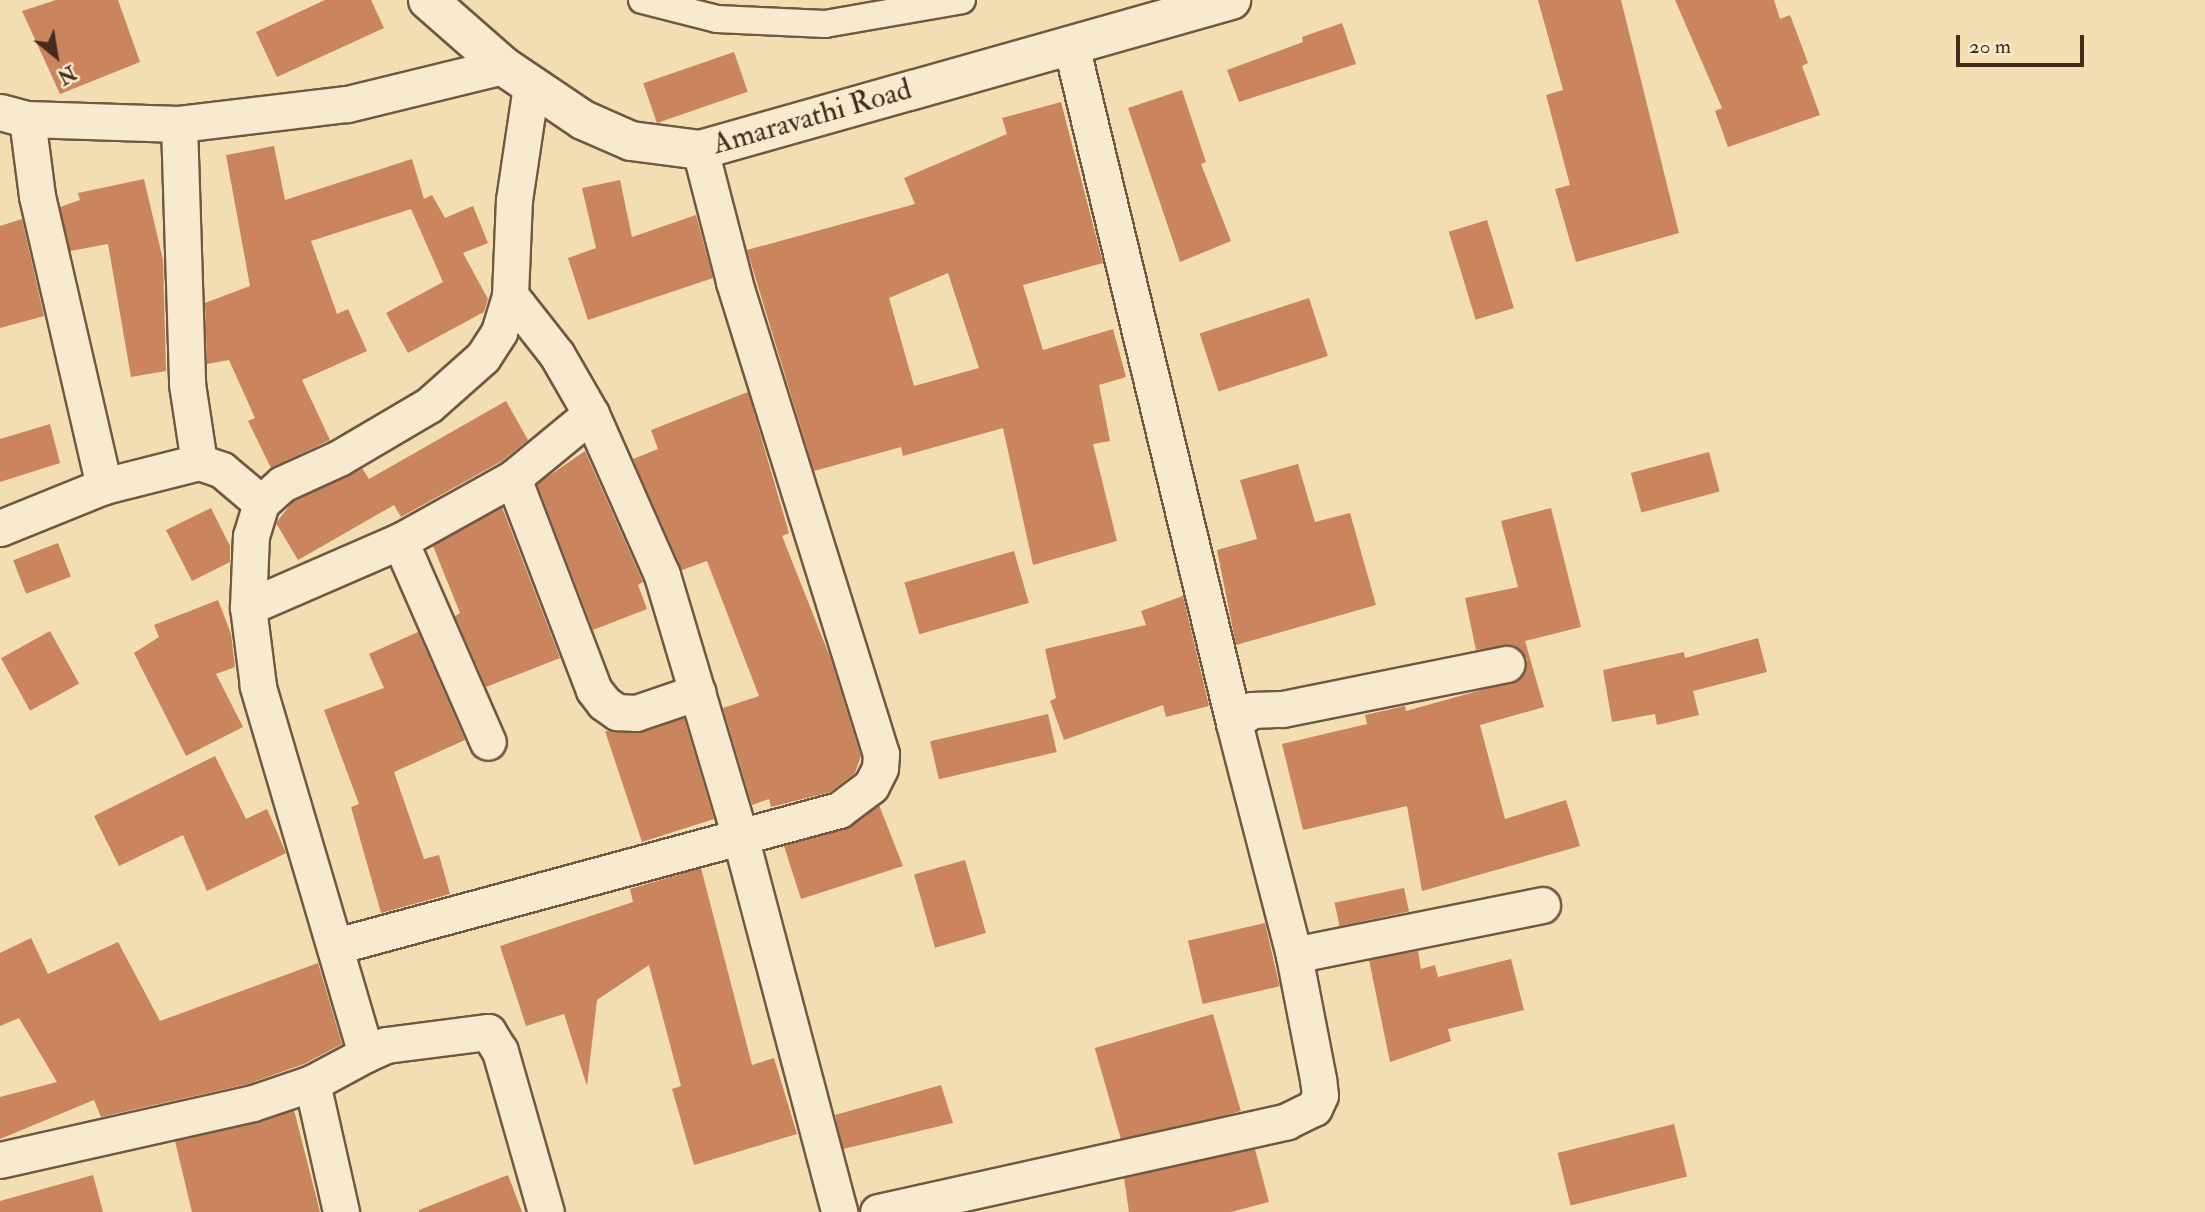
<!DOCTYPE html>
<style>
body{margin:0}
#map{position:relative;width:2205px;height:1212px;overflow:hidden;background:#f3deb3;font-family:"IM FELL Double Pica",serif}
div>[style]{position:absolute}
.building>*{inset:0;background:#ca845e;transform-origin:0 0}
.roads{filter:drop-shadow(2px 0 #715842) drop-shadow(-2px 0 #715842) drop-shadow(0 2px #715842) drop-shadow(0 -2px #715842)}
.pedestrian>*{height:26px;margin:-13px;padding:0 13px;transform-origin:13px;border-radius:13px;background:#f7eace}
.minor>*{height:35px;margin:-17.5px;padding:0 17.5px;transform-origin:17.5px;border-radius:17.5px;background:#f7eace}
.secondary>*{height:38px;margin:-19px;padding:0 19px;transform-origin:19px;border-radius:19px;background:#f7eace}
span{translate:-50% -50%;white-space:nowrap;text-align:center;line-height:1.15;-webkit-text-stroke:5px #f7eace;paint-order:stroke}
.street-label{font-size:30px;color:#462b1c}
.north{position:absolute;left:21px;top:21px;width:70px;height:70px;-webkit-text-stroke:5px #f7eace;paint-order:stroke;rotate:150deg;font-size:19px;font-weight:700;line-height:28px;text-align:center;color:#462b1c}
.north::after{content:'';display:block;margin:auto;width:24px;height:32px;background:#462b1c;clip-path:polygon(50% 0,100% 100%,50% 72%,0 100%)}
.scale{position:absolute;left:1956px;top:35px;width:128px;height:32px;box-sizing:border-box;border:4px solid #462b1c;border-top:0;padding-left:9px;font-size:21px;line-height:24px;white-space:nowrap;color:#462b1c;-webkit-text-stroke:5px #f7eace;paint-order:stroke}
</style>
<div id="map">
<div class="building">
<div style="clip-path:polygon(56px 0,118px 0,140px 62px,60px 94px,22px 11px)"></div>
<div style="clip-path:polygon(325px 0,371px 0,384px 28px,277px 77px,256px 32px)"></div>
<div style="clip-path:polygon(1538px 0,1621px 0,1679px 233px,1576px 262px,1555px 189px,1570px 185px,1546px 95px,1563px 90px)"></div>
<div style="clip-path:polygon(1675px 0,1774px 0,1780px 19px,1790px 15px,1808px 63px,1802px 66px,1820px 115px,1728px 147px,1715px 111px,1722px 108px)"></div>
<div style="clip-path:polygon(1342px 23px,1356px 64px,1239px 102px,1227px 70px,1303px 42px,1302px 37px)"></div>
<div style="left:734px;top:52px;width:42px;height:96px;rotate:71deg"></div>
<div style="clip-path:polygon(1182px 90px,1206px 162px,1201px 164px,1231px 241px,1180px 262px,1128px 108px)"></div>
<div style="clip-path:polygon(evenodd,1061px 102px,1103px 263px,1023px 285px,1043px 350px,1113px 329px,1126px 377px,1099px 385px,1110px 441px,1093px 444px,1117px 541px,1033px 565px,1003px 428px,903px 456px,901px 447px,814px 471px,747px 250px,915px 204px,904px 178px,1007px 134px,1002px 118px,1061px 102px,948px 273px,979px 368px,914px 386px,889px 298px,948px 273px)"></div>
<div style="clip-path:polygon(274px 146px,285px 200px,412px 159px,424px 199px,432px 195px,445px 218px,473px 206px,488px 243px,463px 253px,488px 299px,484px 312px,408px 353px,386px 313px,443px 282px,411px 209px,311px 241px,337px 314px,348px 309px,367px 351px,302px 380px,330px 440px,271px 468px,248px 421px,255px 418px,229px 360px,207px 364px,205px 303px,250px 286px,226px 155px)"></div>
<div style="clip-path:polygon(144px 179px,163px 260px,166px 371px,131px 377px,108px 244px,70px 251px,60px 207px,80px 200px,78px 193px)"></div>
<div style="clip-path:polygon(620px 180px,632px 237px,696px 215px,713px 278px,588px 320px,568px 258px,596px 248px,582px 188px)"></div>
<div style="clip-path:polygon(22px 219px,44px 316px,0 328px,0 226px)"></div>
<div style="left:1487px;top:220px;width:92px;height:40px;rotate:73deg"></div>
<div style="left:1309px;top:298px;width:61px;height:115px;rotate:72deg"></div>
<div style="clip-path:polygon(748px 392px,789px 533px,782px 536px,830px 657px,861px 756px,855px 773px,830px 792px,771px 807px,769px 799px,752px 805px,723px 708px,759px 696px,707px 561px,682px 570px,633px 459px,658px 449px,651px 430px)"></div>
<div style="clip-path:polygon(506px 401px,528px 440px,502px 461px,401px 517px,394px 505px,298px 560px,276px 523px,293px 501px,362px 468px,369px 479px)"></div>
<div style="clip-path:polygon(50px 424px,60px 463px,0 482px,0 439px)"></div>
<div style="clip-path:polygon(585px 451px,643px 582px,638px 585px,647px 609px,593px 630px,537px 484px)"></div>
<div style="left:1709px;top:452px;width:41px;height:81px;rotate:75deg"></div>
<div style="clip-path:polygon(1298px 464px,1315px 522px,1350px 513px,1376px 605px,1236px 645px,1217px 550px,1257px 539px,1240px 480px)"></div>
<div style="clip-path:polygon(502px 507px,560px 658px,486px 687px,455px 616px,460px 613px,433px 546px)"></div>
<div style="clip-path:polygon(211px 508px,230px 546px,230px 562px,192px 581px,166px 530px)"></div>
<div style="clip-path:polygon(1551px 508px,1581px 627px,1525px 641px,1544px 707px,1480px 725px,1505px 819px,1566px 800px,1580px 846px,1422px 891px,1407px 806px,1303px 830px,1282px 744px,1367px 724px,1365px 715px,1405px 706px,1406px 711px,1521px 679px,1527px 659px,1514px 645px,1476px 650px,1465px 598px,1518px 587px,1501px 521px)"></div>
<div style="left:58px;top:543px;width:36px;height:48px;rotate:69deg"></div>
<div style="left:1014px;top:551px;width:54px;height:114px;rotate:74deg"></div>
<div style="clip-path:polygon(1183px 596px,1209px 706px,1166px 717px,1163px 705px,1064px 740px,1050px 701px,1056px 698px,1045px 649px,1146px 625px,1141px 611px)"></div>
<div style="clip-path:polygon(218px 600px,231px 634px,235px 667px,216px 674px,243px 727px,186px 756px,134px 653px,159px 637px,154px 625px)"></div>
<div style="left:50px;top:631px;width:60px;height:56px;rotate:61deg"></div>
<div style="clip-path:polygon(418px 632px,465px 740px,394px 772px,424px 859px,439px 855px,450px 894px,381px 913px,351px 807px,359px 804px,324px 710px,384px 688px,369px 654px)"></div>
<div style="clip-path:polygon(1758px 638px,1767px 672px,1693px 691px,1699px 715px,1657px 725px,1655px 714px,1612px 722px,1603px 670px,1684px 652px,1685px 658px)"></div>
<div style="left:1048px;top:714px;width:39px;height:121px;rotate:77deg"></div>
<div style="clip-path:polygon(684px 718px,714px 819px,642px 842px,605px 731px,642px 732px)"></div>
<div style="clip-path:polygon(215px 756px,246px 819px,267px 809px,286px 853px,207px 891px,183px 835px,119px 866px,94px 816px)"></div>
<div style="clip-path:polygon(879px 805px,903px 866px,801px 899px,784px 846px,845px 829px)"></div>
<div style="left:965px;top:860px;width:76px;height:53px;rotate:74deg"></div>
<div style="clip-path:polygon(701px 868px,752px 1065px,774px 1058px,797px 1134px,694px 1165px,672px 1089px,681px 1086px,649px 965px,597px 1000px,587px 1086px,564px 1014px,526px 1026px,500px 946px,633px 902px,630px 889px)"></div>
<div style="left:1404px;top:888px;width:24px;height:71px;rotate:78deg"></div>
<div style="left:1265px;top:923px;width:65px;height:79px;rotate:77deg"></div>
<div style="clip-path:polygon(31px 938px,48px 974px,118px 942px,160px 1021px,318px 963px,342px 1044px,304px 1064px,248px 1084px,154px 1105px,101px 1117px,94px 1100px,0 1139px,0 1097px,57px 1082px,19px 1018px,0 1026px,0 953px)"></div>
<div style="clip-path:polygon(1418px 951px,1421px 969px,1435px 965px,1438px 977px,1511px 959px,1524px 1010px,1448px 1029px,1451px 1041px,1390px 1062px,1369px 960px)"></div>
<div style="left:1213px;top:1014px;width:101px;height:123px;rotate:74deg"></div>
<div style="clip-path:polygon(941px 1085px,953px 1123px,843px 1149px,835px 1115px)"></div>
<div style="clip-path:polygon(294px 1110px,320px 1212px,192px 1212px,175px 1141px)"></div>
<div style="left:1674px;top:1124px;width:54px;height:120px;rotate:76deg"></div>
<div style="clip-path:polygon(1255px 1149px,1269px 1202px,1231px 1212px,1129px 1212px,1124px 1178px)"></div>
<div style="clip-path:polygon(93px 1175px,103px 1212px,0 1212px,0 1201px)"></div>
<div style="clip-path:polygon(508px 1175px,522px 1212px,419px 1212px,419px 1210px)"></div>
</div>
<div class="roads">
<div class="pedestrian">
<div style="left:642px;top:0;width:77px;rotate:14.2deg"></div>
<div style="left:717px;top:19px;width:108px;rotate:2.7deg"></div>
<div style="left:825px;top:24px;width:139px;rotate:-9.9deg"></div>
</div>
<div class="minor">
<div style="left:1071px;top:45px;width:697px;rotate:76.48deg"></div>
<div style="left:0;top:112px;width:28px;rotate:15deg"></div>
<div style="left:27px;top:119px;width:152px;rotate:1.9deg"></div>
<div style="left:179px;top:124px;width:169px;rotate:-6.8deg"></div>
<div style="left:347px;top:104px;width:161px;rotate:-13.7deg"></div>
<div style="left:27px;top:119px;width:78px;rotate:82.6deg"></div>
<div style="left:37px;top:196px;width:298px;rotate:77deg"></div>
<div style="left:179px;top:124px;width:260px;rotate:88.2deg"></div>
<div style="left:187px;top:384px;width:79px;rotate:81.3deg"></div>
<div style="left:510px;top:295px;width:76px;rotate:51.9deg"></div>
<div style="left:557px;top:355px;width:68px;rotate:60deg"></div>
<div style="left:591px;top:414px;width:176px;rotate:66.2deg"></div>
<div style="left:662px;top:575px;width:272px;rotate:73.4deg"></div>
<div style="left:740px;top:836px;width:389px;rotate:75.2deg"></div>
<div style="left:513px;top:478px;width:227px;rotate:69.1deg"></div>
<div style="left:594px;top:690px;width:16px;rotate:52deg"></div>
<div style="left:604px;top:703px;width:16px;rotate:35deg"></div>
<div style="left:617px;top:712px;width:19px;rotate:3deg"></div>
<div style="left:636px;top:713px;width:65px;rotate:-18.7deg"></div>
<div style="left:0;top:528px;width:112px;rotate:-22deg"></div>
<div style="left:104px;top:486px;width:98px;rotate:-14.2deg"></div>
<div style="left:199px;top:462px;width:24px;rotate:19deg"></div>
<div style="left:222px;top:470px;width:51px;rotate:40.2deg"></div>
<div style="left:400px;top:541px;width:219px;rotate:66.4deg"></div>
<div style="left:248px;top:607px;width:166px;rotate:-23.5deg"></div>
<div style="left:400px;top:541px;width:129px;rotate:-29.1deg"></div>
<div style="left:513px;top:478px;width:101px;rotate:-39.4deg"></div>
<div style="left:336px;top:946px;width:521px;rotate:-15.13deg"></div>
<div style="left:839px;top:810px;width:40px;rotate:-37deg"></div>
<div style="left:871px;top:786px;width:20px;rotate:-63deg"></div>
<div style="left:880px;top:768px;width:14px;rotate:-86deg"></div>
<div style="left:881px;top:754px;width:495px;rotate:-107.3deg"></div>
<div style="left:734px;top:281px;width:135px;rotate:-104.5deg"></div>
<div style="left:1294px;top:955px;width:253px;rotate:-11.4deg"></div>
<div style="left:366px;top:1054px;width:22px;rotate:-24deg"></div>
<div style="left:386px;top:1045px;width:103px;rotate:-7.3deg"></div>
<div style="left:488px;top:1032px;width:22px;rotate:58deg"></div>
<div style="left:500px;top:1051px;width:167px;rotate:74.1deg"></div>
<div style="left:312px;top:1083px;width:132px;rotate:77.3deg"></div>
<div style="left:0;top:1160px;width:259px;rotate:-12.7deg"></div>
<div style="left:253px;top:1103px;width:62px;rotate:-18.7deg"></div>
<div style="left:312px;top:1083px;width:61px;rotate:-28.2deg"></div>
<div style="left:366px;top:1054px;width:384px;rotate:-106.4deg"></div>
<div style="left:258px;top:686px;width:80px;rotate:-97.2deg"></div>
<div style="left:248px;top:607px;width:71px;rotate:-87.6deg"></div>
<div style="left:251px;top:536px;width:34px;rotate:-73deg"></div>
<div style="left:261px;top:503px;width:28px;rotate:-42deg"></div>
<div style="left:282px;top:484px;width:63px;rotate:-24.5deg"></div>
<div style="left:339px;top:458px;width:104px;rotate:-30.5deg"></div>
<div style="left:429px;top:405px;width:72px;rotate:-41.6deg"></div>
<div style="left:483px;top:357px;width:30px;rotate:-57deg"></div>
<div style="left:499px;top:332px;width:39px;rotate:-73deg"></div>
<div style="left:510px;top:295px;width:95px;rotate:-87.6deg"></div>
<div style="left:514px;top:200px;width:115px;rotate:-81.5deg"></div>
<div style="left:878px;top:1212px;width:419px;rotate:-12.5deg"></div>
<div style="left:1287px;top:1121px;width:30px;rotate:-26deg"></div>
<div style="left:1314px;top:1108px;width:14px;rotate:-65deg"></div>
<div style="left:1320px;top:1095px;width:16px;rotate:-97deg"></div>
<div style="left:1318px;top:1079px;width:126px;rotate:-101deg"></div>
<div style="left:1294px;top:955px;width:240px;rotate:-104.5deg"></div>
<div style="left:1234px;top:723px;width:21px;rotate:-37deg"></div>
<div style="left:1251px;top:710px;width:32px;rotate:-2deg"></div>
<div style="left:1283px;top:709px;width:228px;rotate:-11.4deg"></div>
</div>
<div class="secondary">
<div style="left:428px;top:0;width:100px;rotate:41.3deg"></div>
<div style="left:503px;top:66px;width:97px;rotate:34deg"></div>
<div style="left:583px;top:120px;width:52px;rotate:23.6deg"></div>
<div style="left:631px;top:141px;width:70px;rotate:7.4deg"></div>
<div style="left:700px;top:150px;width:552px;rotate:-15.77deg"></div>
</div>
</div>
<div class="street-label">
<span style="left:812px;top:117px;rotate:-16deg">Amaravathi Road</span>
</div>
<div class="north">N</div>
<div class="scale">20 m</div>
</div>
